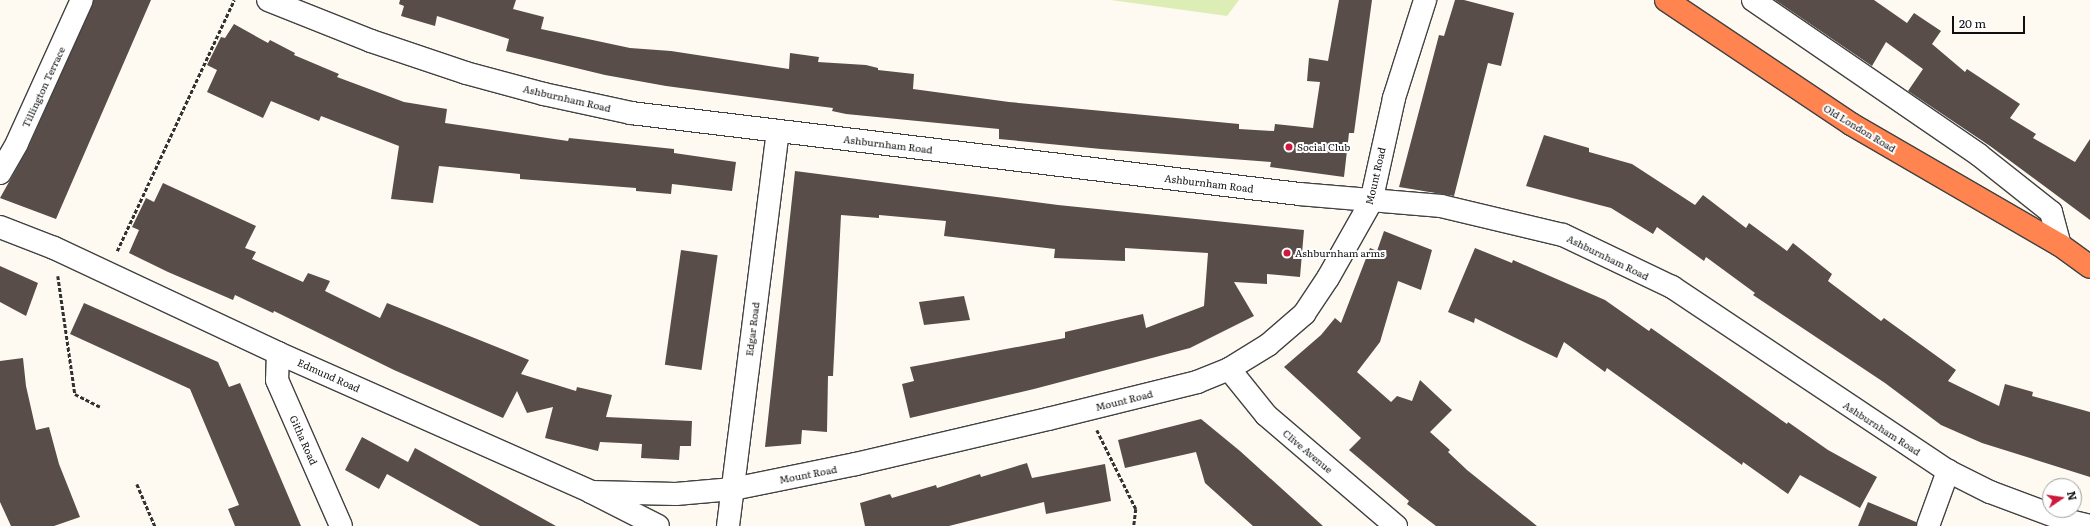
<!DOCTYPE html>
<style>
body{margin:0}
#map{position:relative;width:2090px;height:526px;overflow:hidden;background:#fffaf1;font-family:Literata,serif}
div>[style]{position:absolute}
.green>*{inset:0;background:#dceeb5}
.building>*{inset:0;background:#594d4a;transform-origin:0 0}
.path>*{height:2.5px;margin-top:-1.25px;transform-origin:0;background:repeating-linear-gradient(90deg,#313131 0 4px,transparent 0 6px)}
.roads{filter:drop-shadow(1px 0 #424242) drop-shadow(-1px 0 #424242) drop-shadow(0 1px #424242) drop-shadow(0 -1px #424242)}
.street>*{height:22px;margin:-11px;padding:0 11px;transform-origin:11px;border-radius:11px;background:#fff}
.highway>*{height:22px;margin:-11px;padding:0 11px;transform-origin:11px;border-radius:11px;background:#ff844f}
.dots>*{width:11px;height:11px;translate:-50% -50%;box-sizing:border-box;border:2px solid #fff;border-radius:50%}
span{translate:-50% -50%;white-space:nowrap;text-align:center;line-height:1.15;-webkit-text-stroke:4px #fff;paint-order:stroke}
.street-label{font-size:10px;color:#0f0f0f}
.poi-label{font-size:10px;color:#0f0f0f}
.left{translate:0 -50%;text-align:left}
.north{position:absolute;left:2042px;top:478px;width:40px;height:40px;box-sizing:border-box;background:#fff;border:1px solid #9f9f9f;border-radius:50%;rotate:77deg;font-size:11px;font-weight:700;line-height:16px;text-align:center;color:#0f0f0f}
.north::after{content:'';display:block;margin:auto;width:14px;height:18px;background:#ce183c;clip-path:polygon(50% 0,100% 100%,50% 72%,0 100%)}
.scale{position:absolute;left:1952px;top:16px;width:73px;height:18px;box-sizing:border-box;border:2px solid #0f0f0f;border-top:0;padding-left:5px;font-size:12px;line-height:14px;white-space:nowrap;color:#0f0f0f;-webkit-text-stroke:3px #fff;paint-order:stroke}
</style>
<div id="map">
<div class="green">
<div style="clip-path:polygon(1111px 0,1239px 0,1227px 16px)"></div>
</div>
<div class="building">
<div style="clip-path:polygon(94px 0,151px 0,56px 219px,0 198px,28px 148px)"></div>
<div style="clip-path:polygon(400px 0,516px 0,513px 9px,544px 17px,541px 29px,630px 48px,671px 51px,789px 69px,790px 53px,819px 57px,818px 62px,866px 65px,878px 68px,878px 70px,914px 74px,913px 89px,1009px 102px,1239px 124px,1239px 129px,1274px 131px,1275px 124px,1313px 128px,1320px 82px,1307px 81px,1309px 58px,1328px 61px,1339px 0,1372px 0,1354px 133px,1349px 133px,1344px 177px,1270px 167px,1271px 162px,1101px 149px,999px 139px,999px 129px,846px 114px,832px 111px,833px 108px,666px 86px,605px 75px,506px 51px,509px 39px,437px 16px,435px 26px,401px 16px,404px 6px,399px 4px)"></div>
<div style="clip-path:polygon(1455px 0,1464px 0,1514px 13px,1501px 66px,1488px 63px,1454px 196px,1399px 187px,1439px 35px,1444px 36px)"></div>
<div style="clip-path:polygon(1775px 0,1874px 0,1907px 23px,1914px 13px,1941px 31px,1932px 44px,1965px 72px,1967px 69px,2020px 104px,2010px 118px,2036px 134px,2033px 138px,2075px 162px,2090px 139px,2090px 220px,1990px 146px,1908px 91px,1923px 69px,1886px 42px,1872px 66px)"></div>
<div style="clip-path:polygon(234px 24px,268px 43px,270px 40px,295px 53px,294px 55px,339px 74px,337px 77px,404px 102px,447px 109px,445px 123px,568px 141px,569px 138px,674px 149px,674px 153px,736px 162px,732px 191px,672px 184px,671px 194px,636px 191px,636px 188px,520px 179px,520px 174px,439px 166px,433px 203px,391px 199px,399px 146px,321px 116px,319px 121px,271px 101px,263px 118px,207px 92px,217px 70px,207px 65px,221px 37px,225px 38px)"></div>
<div style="clip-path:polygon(1544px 135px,1589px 148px,1589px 152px,1632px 164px,1695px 205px,1703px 195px,1746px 228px,1749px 223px,1787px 251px,1793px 243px,1832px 274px,1828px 281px,1881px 321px,1884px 318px,1956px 370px,1948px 381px,1999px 406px,2005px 384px,2033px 392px,2032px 396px,2090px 412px,2090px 477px,1982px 443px,1941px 425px,1885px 383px,1753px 295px,1755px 293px,1706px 257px,1704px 261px,1657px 227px,1653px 234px,1611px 208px,1526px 186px)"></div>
<div style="clip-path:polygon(795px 171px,1058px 205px,1304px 230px,1300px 277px,1267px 274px,1267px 284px,1234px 282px,1254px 316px,1190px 348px,1034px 389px,910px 418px,902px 384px,914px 381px,910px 367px,1065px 338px,1065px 332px,1143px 314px,1146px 328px,1204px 306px,1208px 253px,1125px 248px,1125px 261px,1054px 258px,1055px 249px,944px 236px,946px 221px,879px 215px,879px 218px,841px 215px,833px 376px,828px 376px,827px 432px,802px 430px,801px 444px,765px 447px)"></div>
<div style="clip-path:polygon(163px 183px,256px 226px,245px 248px,256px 252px,252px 259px,303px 282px,308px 273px,330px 281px,325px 291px,380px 318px,387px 303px,529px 360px,521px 374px,576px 391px,577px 387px,612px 395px,606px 417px,692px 421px,691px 446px,680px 446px,679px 460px,641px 458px,642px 444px,600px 442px,598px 451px,545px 438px,553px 407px,527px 413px,517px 391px,503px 418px,394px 370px,274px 311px,273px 313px,235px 295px,233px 300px,168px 272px,129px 253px,139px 230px,132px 227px,146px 198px,154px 202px)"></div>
<div style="clip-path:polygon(1384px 231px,1432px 250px,1421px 290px,1398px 281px,1380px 342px,1357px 372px,1391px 402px,1397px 396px,1412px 401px,1420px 380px,1452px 410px,1430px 432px,1450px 450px,1448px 452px,1467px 470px,1537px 526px,1436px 526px,1407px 504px,1409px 501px,1349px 450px,1361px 438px,1284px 367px,1321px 335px,1335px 318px,1341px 323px,1370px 248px,1377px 251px)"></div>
<div style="clip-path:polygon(1475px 248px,1512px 263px,1513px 260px,1605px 300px,1649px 331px,1651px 328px,1787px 424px,1788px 422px,1828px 450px,1877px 477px,1860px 508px,1800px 475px,1788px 494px,1743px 462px,1742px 465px,1607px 368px,1605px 372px,1564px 342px,1557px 358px,1475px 318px,1474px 323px,1448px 312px)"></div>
<div style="left:681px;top:250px;width:37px;height:116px;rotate:8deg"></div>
<div style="clip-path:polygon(0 266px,38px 283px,26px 316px,0 302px)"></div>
<div style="clip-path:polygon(964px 296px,970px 320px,924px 325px,919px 302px)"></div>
<div style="clip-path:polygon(84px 303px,218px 362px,229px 387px,240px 383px,301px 526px,235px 526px,228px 509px,239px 505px,190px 389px,70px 334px)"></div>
<div style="clip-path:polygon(23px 358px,26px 386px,36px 430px,49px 427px,59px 464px,80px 517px,54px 526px,11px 526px,0 502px,0 361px)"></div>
<div style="clip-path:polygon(1201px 419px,1240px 451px,1323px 526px,1253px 526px,1205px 483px,1196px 452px,1125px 468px,1118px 440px)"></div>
<div style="clip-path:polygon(362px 437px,408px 462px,415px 448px,556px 526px,480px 526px,387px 474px,379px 489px,345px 470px)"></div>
<div style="clip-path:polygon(1027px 463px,1032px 478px,1105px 464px,1111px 501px,1046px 514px,1044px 502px,949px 526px,865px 526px,860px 503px,890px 494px,892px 498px,936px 485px,937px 488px,980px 474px,981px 477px)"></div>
<div style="clip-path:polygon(1868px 502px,1916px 522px,1916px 526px,1858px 526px)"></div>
</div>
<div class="path">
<div style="left:117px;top:251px;width:277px;rotate:-65deg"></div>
<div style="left:58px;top:276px;width:119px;rotate:81.8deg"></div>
<div style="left:75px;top:394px;width:28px;rotate:27deg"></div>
<div style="left:1097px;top:430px;width:88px;rotate:63.7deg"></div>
<div style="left:1136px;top:509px;width:17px;rotate:97deg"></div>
<div style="left:137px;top:484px;width:46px;rotate:66.8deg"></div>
</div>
<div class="roads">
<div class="street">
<div style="left:268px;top:0;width:111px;rotate:21.7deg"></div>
<div style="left:371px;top:41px;width:100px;rotate:18.6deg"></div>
<div style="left:466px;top:73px;width:81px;rotate:15.1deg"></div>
<div style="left:544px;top:94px;width:89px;rotate:12.3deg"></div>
<div style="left:631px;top:113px;width:673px;rotate:6.91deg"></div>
<div style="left:1299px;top:194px;width:143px;rotate:4.8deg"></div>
<div style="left:1441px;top:206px;width:125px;rotate:13.4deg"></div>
<div style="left:1563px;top:235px;width:121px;rotate:25.5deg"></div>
<div style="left:1672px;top:287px;width:332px;rotate:33.7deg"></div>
<div style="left:1948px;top:471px;width:47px;rotate:26.6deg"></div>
<div style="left:1990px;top:492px;width:80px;rotate:20.5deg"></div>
<div style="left:2065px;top:520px;width:26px;rotate:13deg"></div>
<div style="left:1753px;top:0;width:274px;rotate:34.4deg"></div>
<div style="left:1979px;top:155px;width:92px;rotate:38.4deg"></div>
<div style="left:2051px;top:212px;width:34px;rotate:75deg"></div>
<div style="left:0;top:173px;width:34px;rotate:-60deg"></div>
<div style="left:17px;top:143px;width:157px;rotate:-65.6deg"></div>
<div style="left:0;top:227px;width:58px;rotate:21.3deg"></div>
<div style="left:54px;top:248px;width:247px;rotate:25.1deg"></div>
<div style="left:278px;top:353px;width:342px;rotate:23.9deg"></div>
<div style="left:591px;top:492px;width:75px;rotate:26.9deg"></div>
<div style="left:278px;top:353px;width:27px;rotate:92deg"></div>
<div style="left:277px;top:380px;width:159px;rotate:66.3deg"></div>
<div style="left:1229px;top:369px;width:59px;rotate:51.2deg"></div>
<div style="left:1266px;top:415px;width:171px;rotate:40.5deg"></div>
<div style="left:591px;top:492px;width:85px;rotate:1.3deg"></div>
<div style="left:676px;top:494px;width:57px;rotate:-5deg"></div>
<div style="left:733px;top:489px;width:126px;rotate:-11.5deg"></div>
<div style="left:856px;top:464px;width:197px;rotate:-13.2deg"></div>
<div style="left:1048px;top:419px;width:154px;rotate:-13.9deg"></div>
<div style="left:1197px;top:382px;width:35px;rotate:-22deg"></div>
<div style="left:1229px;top:369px;width:46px;rotate:-31.6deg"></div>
<div style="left:1268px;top:345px;width:48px;rotate:-40.7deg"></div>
<div style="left:1304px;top:314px;width:43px;rotate:-56.3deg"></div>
<div style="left:1328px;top:278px;width:87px;rotate:-60.5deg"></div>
<div style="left:1371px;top:202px;width:107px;rotate:-77.5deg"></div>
<div style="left:1394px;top:98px;width:103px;rotate:-72.4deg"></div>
<div style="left:728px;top:526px;width:398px;rotate:-82.8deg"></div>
<div style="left:1928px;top:526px;width:59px;rotate:-70deg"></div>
</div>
<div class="highway">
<div style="left:1666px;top:0;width:223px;rotate:33.8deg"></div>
<div style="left:1851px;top:124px;width:241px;rotate:30.1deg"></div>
<div style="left:2060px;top:245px;width:37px;rotate:36deg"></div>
</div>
</div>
<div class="dots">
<div style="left:1289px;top:147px;background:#ce183c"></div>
<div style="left:1287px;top:253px;background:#ce183c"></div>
</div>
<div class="street-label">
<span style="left:43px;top:87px;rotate:-65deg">Tillington Terrace</span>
<span style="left:567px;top:98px;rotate:13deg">Ashburnham Road</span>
<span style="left:1860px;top:128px;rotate:31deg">Old London Road</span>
<span style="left:888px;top:144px;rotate:7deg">Ashburnham Road</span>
<span style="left:1375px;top:176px;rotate:-77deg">Mount Road</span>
<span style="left:1209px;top:183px;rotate:7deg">Ashburnham Road</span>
<span style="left:1608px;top:257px;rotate:26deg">Ashburnham Road</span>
<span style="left:752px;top:329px;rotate:-83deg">Edgar Road</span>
<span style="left:329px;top:375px;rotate:24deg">Edmund Road</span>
<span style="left:1124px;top:400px;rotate:-14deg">Mount Road</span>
<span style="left:1882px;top:428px;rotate:33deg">Ashburnham Road</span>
<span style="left:304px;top:440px;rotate:66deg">Githa Road</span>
<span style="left:1308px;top:451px;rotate:40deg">Clive Avenue</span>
<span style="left:808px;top:474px;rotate:-11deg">Mount Road</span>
</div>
<div class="poi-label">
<span class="left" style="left:1297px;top:147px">Social Club</span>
<span class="left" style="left:1295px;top:253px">Ashburnham arms</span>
</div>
<div class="north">N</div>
<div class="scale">20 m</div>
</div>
